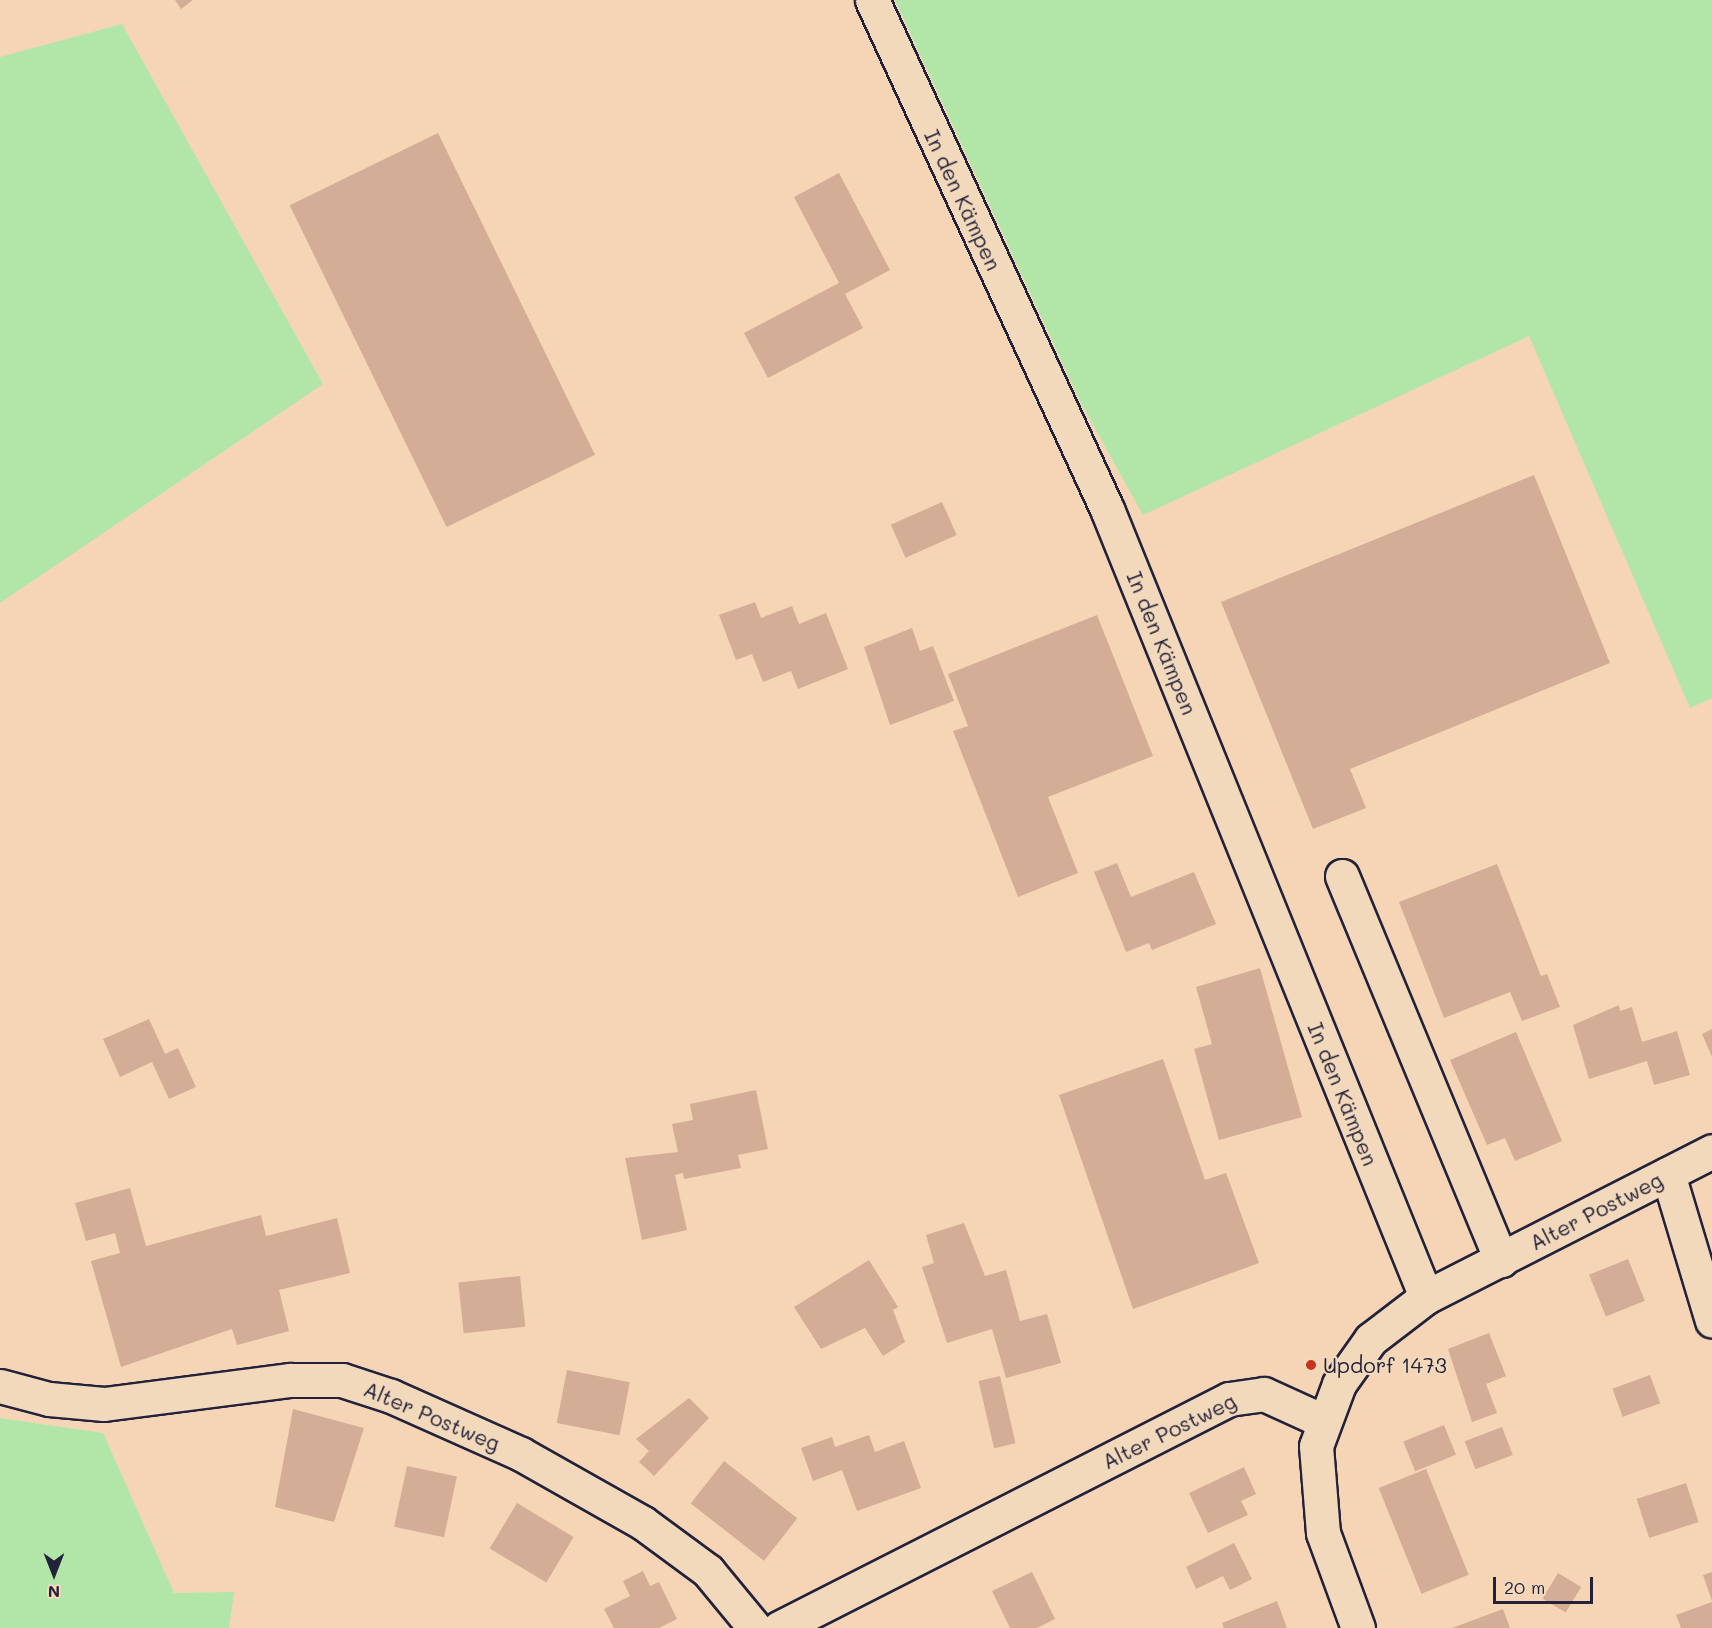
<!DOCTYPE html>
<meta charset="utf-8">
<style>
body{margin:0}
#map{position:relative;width:1712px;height:1628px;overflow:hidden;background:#f5d5b6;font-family:Mali,sans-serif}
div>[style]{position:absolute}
.green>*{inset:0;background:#b2e6a8}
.building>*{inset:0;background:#d4ad96;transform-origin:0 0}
.roads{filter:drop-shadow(2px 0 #22223b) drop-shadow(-2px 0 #22223b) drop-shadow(0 2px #22223b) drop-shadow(0 -2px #22223b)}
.minor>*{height:33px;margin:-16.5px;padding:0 16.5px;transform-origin:16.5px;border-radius:16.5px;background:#f3d9bb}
.dots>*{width:16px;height:16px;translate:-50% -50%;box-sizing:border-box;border:3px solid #f3d9bb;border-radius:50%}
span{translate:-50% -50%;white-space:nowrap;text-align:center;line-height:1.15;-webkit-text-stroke:4.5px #f3d9bb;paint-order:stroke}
.street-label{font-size:21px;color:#22223b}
.poi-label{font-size:21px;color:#22223b}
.left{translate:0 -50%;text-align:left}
.north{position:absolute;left:24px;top:1544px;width:60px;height:60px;-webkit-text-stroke:4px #f3d9bb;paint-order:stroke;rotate:180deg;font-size:16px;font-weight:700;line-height:24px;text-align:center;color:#22223b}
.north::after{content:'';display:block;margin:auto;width:21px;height:27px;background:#22223b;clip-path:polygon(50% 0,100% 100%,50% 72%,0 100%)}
.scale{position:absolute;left:1493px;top:1577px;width:100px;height:27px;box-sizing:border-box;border:3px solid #22223b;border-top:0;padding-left:8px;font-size:18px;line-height:21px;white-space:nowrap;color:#22223b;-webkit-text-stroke:4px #f3d9bb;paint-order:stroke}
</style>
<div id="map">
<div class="green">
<div style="clip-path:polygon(895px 0,1712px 0,1712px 698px,1690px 708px,1529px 336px,1143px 515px,1081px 403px)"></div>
<div style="clip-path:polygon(122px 24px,323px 384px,0 603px,0 57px)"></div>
<div style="clip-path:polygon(0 1418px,103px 1433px,174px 1593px,234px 1592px,229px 1628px,0 1628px)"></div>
</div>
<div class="building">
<div style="clip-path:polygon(175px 0,193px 0,181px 9px)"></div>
<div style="left:438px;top:133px;width:358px;height:165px;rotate:64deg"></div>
<div style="clip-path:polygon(839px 173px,890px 270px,845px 294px,863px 328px,768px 378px,744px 333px,839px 283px,794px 197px)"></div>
<div style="clip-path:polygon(1534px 475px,1610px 663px,1350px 769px,1366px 808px,1313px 829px,1221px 602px)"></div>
<div style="left:942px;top:502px;width:36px;height:56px;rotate:66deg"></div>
<div style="clip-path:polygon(755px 602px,761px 618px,792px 606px,799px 624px,826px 613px,848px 669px,798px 689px,791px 671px,763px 682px,752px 654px,736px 660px,719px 615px)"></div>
<div style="clip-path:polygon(1097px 615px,1153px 756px,1048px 797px,1078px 873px,1018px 897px,953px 731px,968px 726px,948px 674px)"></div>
<div style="clip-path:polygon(912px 628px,920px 651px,933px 646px,954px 701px,890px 725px,864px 647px)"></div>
<div style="clip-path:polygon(1117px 863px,1131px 897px,1194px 872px,1216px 924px,1152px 950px,1149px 943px,1126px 952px,1094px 872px)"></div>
<div style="clip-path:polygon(1497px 864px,1541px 976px,1547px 974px,1560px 1007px,1522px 1021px,1510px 992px,1444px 1018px,1399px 902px)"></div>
<div style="clip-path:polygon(1260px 968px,1302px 1117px,1219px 1140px,1194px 1049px,1212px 1044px,1196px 987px)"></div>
<div style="clip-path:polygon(1619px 1005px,1620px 1011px,1632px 1007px,1642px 1042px,1677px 1031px,1690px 1075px,1654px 1085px,1647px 1061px,1589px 1079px,1573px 1025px)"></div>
<div style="clip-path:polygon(149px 1019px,165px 1054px,178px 1048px,196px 1087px,169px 1099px,152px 1062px,120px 1077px,103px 1039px)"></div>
<div style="clip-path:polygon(1712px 1029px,1712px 1057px,1702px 1034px)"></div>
<div style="clip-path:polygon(1516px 1032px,1562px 1141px,1515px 1161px,1505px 1138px,1487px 1145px,1450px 1060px)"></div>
<div style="clip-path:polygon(1163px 1059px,1205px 1180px,1226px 1173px,1259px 1263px,1133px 1309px,1059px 1095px)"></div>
<div style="clip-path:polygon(756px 1090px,768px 1149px,738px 1155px,741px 1168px,684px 1179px,683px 1173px,675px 1175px,687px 1230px,642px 1240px,625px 1158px,678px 1152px,672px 1124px,693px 1120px,690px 1104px)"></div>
<div style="clip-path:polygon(130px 1188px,146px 1246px,261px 1215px,266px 1236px,337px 1218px,350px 1273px,279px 1290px,289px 1331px,237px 1345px,232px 1329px,121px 1367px,91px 1261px,120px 1253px,115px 1233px,86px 1241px,75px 1203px)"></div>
<div style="clip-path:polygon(964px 1223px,985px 1276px,1006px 1270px,1020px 1321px,1047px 1314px,1061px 1363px,1006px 1378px,992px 1329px,947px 1343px,922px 1267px,934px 1263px,926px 1235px)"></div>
<div style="left:1628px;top:1259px;width:45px;height:42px;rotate:68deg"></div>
<div style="clip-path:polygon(869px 1260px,898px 1307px,893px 1310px,905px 1342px,883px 1356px,865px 1328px,821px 1349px,794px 1307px)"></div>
<div style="left:520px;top:1276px;width:51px;height:62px;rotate:84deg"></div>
<div style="clip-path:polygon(1489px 1333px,1506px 1376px,1486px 1384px,1497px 1413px,1472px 1422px,1448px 1349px)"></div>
<div style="left:567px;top:1370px;width:64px;height:54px;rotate:11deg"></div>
<div style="left:1650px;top:1375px;width:30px;height:40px;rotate:70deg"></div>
<div style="left:1000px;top:1376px;width:69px;height:22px;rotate:77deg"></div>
<div style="clip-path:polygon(689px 1398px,709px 1418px,654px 1476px,639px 1462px,649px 1451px,636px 1439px)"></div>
<div style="clip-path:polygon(293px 1409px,364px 1428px,334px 1522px,275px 1507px)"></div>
<div style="left:1444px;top:1425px;width:32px;height:44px;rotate:68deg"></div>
<div style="left:1502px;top:1427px;width:30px;height:40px;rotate:69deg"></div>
<div style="clip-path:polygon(869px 1435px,875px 1452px,904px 1441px,921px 1488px,857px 1511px,842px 1470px,813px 1481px,801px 1448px,832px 1437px,835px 1447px)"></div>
<div style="left:724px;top:1461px;width:93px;height:54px;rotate:38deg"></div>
<div style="left:407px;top:1466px;width:51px;height:62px;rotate:12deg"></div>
<div style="clip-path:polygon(1244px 1467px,1256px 1494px,1241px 1501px,1248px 1515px,1208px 1533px,1189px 1493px)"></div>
<div style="left:1426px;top:1469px;width:114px;height:51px;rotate:68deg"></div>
<div style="left:1686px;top:1483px;width:41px;height:52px;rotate:72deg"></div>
<div style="left:517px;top:1503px;width:66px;height:53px;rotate:31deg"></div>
<div style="clip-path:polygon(1234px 1543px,1252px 1579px,1230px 1590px,1223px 1576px,1196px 1589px,1186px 1567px)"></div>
<div style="clip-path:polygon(643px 1571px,650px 1586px,659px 1582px,677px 1619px,659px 1628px,614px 1628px,604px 1609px,630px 1596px,623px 1581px)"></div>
<div style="clip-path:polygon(1032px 1572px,1055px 1619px,1037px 1628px,1010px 1628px,992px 1591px)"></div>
<div style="clip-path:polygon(1712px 1572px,1712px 1601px,1703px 1575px)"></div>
<div style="left:1558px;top:1573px;width:27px;height:30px;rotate:31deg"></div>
<div style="clip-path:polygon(1277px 1601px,1287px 1628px,1224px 1628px,1222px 1623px)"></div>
<div style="clip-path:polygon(1712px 1602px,1712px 1628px,1681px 1628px,1676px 1615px)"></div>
<div style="clip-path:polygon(1503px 1609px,1510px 1628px,1452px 1628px)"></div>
</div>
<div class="roads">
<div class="minor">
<div style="left:872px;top:0;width:561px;rotate:65.22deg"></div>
<div style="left:1107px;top:509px;width:850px;rotate:67.96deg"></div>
<div style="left:1342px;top:876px;width:416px;rotate:67.5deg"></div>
<div style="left:1668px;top:1174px;width:153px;rotate:73.3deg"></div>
<div style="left:0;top:1386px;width:51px;rotate:14.9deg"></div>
<div style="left:49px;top:1399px;width:55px;rotate:5.2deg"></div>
<div style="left:104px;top:1404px;width:188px;rotate:-7.4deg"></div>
<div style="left:290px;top:1380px;width:52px"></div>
<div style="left:342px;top:1380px;width:52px;rotate:18.1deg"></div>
<div style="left:391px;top:1396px;width:142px;rotate:24deg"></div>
<div style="left:521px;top:1454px;width:140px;rotate:29.5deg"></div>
<div style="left:643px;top:1523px;width:81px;rotate:36.4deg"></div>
<div style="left:708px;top:1571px;width:74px;rotate:50.5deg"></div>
<div style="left:779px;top:1628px;width:505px;rotate:-26.97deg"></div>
<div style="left:1229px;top:1399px;width:35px;rotate:-8deg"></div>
<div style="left:1264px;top:1394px;width:63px;rotate:24.5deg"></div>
<div style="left:1358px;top:1628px;width:101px;rotate:-110.2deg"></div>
<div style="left:1323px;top:1533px;width:87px;rotate:-94.6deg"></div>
<div style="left:1316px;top:1446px;width:66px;rotate:-69.6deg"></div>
<div style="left:1339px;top:1384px;width:55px;rotate:-54.6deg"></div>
<div style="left:1371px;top:1339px;width:69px;rotate:-37.4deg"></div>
<div style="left:1426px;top:1297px;width:321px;rotate:-27deg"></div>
</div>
</div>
<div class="dots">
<div style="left:1311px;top:1365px;background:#c8321e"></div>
</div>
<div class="street-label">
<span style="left:963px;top:200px;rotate:65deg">In den Kämpen</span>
<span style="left:1162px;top:643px;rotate:68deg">In den Kämpen</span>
<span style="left:1343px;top:1094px;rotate:68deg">In den Kämpen</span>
<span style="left:1596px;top:1211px;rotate:-27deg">Alter Postweg</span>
<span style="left:432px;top:1416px;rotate:23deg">Alter Postweg</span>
<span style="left:1169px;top:1431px;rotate:-26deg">Alter Postweg</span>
</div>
<div class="poi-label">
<span class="left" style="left:1323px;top:1365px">Updorf 1473</span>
</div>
<div class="north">N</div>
<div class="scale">20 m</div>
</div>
